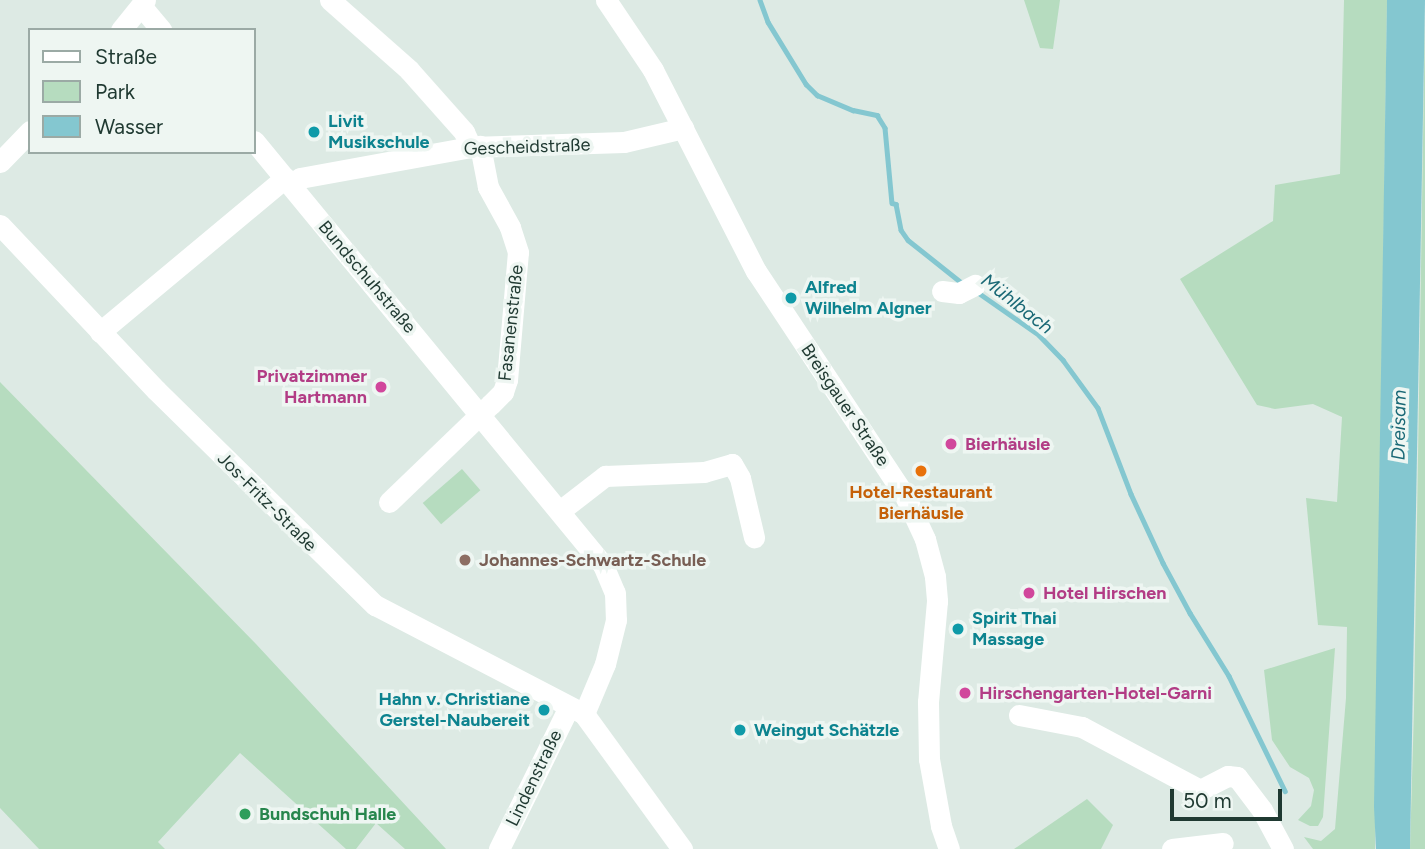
<!DOCTYPE html>
<meta charset="utf-8">
<style>
body{margin:0}
#map{position:relative;width:1425px;height:849px;overflow:hidden;background:#ddeae4;font-family:Figtree,sans-serif}
div>[style]{position:absolute}
.green>*{inset:0;background:#b6dcbf;transform-origin:0 0}
.water>*{inset:0;background:#84c7d0}
.stream>*{height:4.5px;margin:-2.25px;padding:0 2.25px;transform-origin:2.25px;border-radius:2.25px;background:#84c7d0}
.minor>*{height:21px;margin:-10.5px;padding:0 10.5px;transform-origin:10.5px;border-radius:10.5px;background:#fff}
.dots>*{width:19px;height:19px;translate:-50% -50%;box-sizing:border-box;border:4px solid #eef6f2;border-radius:50%}
span{translate:-50% -50%;white-space:nowrap;text-align:center;line-height:1.15;-webkit-text-stroke:7px #eef6f2;paint-order:stroke}
.culture-label{font-size:18px;color:#0d838f;font-weight:700}
.left{translate:0 -50%;text-align:left}
.right{translate:-100% -50%;text-align:right}
.street-label{font-size:18px;color:#1f3931}
.hotel-label{font-size:18px;color:#b23c85;font-weight:700}
.food-label{font-size:18px;color:#c56008;font-weight:700}
.education-label{font-size:18px;color:#785e54;font-weight:700}
.leisure-label{font-size:18px;color:#27864d;font-weight:700}
.water-label{font-size:19px;color:#196875;font-style:italic}
.legend{position:absolute;left:28px;top:28px;width:228px;height:126px;box-sizing:border-box;background:#eef6f2;border:2px solid #9baaa5;margin:0;padding:9px 12px;list-style:none;font-size:21px;color:#1f3931}
.legend li{display:flex;align-items:center;gap:14px;height:35px}
.legend b{width:35px;border:2px solid #9baaa5}
.scale{position:absolute;left:1170px;top:789px;width:112px;height:32px;box-sizing:border-box;border:4px solid #1f3931;border-top:0;padding-left:9px;font-size:21px;line-height:24px;white-space:nowrap;color:#1f3931;-webkit-text-stroke:5px #eef6f2;paint-order:stroke}
</style>
<div id="map">
<div class="green">
<div style="clip-path:polygon(1024px 0,1060px 0,1053px 49px,1040px 48px)"></div>
<div style="clip-path:polygon(1344px 0,1387px 0,1375px 849px,1313px 849px,1304px 837px,1321px 841px,1335px 829px,1346px 698px,1347px 627px,1318px 625px,1306px 498px,1337px 502px,1342px 417px,1313px 404px,1275px 409px,1257px 405px,1180px 279px,1273px 221px,1275px 185px,1340px 174px)"></div>
<div style="clip-path:polygon(1425px 15px,1425px 849px,1410px 849px,1414px 709px)"></div>
<div style="clip-path:polygon(0 382px,256px 644px,446px 849px,405px 849px,376px 823px,356px 849px,346px 849px,240px 753px,158px 842px,165px 849px,39px 849px,0 808px)"></div>
<div style="left:462px;top:469px;width:28px;height:52px;rotate:49deg"></div>
<div style="clip-path:polygon(1335px 648px,1323px 817px,1318px 826px,1310px 826px,1298px 820px,1311px 806px,1314px 790px,1309px 778px,1290px 767px,1272px 740px,1264px 670px)"></div>
<div style="clip-path:polygon(1087px 799px,1113px 825px,1101px 849px,1014px 849px)"></div>
</div>
<div class="water">
<div style="clip-path:polygon(1387px 0,1425px 0,1410px 849px,1376px 849px,1374px 807px)"></div>
</div>
<div class="stream">
<div style="left:760px;top:0;width:23px;rotate:70deg"></div>
<div style="left:768px;top:22px;width:73px;rotate:58.5deg"></div>
<div style="left:806px;top:84px;width:16px;rotate:45deg"></div>
<div style="left:817px;top:95px;width:39px;rotate:23deg"></div>
<div style="left:853px;top:110px;width:25px;rotate:12deg"></div>
<div style="left:877px;top:115px;width:15px;rotate:58deg"></div>
<div style="left:885px;top:128px;width:75px;rotate:84.7deg"></div>
<div style="left:892px;top:203px;width:4px;rotate:14deg"></div>
<div style="left:896px;top:204px;width:26px;rotate:79deg"></div>
<div style="left:901px;top:230px;width:12px;rotate:55deg"></div>
<div style="left:908px;top:240px;width:69px;rotate:38.5deg"></div>
<div style="left:976px;top:291px;width:77px;rotate:34.9deg"></div>
<div style="left:1039px;top:335px;width:35px;rotate:46deg"></div>
<div style="left:1063px;top:360px;width:59px;rotate:53.9deg"></div>
<div style="left:1098px;top:408px;width:92px;rotate:69deg"></div>
<div style="left:1131px;top:494px;width:76px;rotate:65.1deg"></div>
<div style="left:1163px;top:563px;width:57px;rotate:61.6deg"></div>
<div style="left:1190px;top:613px;width:74px;rotate:58.2deg"></div>
<div style="left:1229px;top:676px;width:128px;rotate:64deg"></div>
</div>
<div class="minor">
<div style="left:330px;top:0;width:106px;rotate:41.5deg"></div>
<div style="left:409px;top:70px;width:83px;rotate:48.4deg"></div>
<div style="left:464px;top:132px;width:17px;rotate:65deg"></div>
<div style="left:606px;top:0;width:84px;rotate:56.1deg"></div>
<div style="left:653px;top:70px;width:226px;rotate:62.9deg"></div>
<div style="left:756px;top:271px;width:272px;rotate:56.5deg"></div>
<div style="left:906px;top:498px;width:45px;rotate:65.1deg"></div>
<div style="left:925px;top:539px;width:39px;rotate:75deg"></div>
<div style="left:935px;top:577px;width:24px;rotate:85deg"></div>
<div style="left:937px;top:601px;width:101px;rotate:95.1deg"></div>
<div style="left:928px;top:702px;width:57px;rotate:89deg"></div>
<div style="left:929px;top:759px;width:68px;rotate:79.8deg"></div>
<div style="left:941px;top:826px;width:24px;rotate:71deg"></div>
<div style="left:142px;top:7px;width:30px;rotate:50deg"></div>
<div style="left:121px;top:30px;width:38px;rotate:-51deg"></div>
<div style="left:254px;top:141px;width:549px;rotate:50.54deg"></div>
<div style="left:603px;top:565px;width:30px;rotate:67deg"></div>
<div style="left:615px;top:593px;width:27px;rotate:88deg"></div>
<div style="left:616px;top:620px;width:45px;rotate:104deg"></div>
<div style="left:605px;top:664px;width:54px;rotate:112.8deg"></div>
<div style="left:0;top:162px;width:43px;rotate:-45.9deg"></div>
<div style="left:291px;top:185px;width:11px;rotate:-38deg"></div>
<div style="left:300px;top:178px;width:174px;rotate:-10.3deg"></div>
<div style="left:471px;top:147px;width:153px;rotate:-1.9deg"></div>
<div style="left:624px;top:142px;width:61px;rotate:-13.3deg"></div>
<div style="left:0;top:225px;width:227px;rotate:46.6deg"></div>
<div style="left:156px;top:390px;width:307px;rotate:44.5deg"></div>
<div style="left:375px;top:605px;width:236px;rotate:27.5deg"></div>
<div style="left:584px;top:714px;width:167px;rotate:54deg"></div>
<div style="left:942px;top:291px;width:17px;rotate:7deg"></div>
<div style="left:959px;top:293px;width:18px;rotate:-27deg"></div>
<div style="left:100px;top:332px;width:241px;rotate:-39.8deg"></div>
<div style="left:389px;top:502px;width:141px;rotate:-43.9deg"></div>
<div style="left:491px;top:404px;width:17px;rotate:-45deg"></div>
<div style="left:503px;top:392px;width:13px;rotate:-72deg"></div>
<div style="left:507px;top:380px;width:128px;rotate:-85.1deg"></div>
<div style="left:518px;top:252px;width:26px;rotate:-108deg"></div>
<div style="left:510px;top:227px;width:46px;rotate:-118.8deg"></div>
<div style="left:488px;top:187px;width:42px;rotate:-101deg"></div>
<div style="left:561px;top:510px;width:56px;rotate:-37.7deg"></div>
<div style="left:605px;top:476px;width:99px;rotate:-2.3deg"></div>
<div style="left:704px;top:472px;width:29px;rotate:-16deg"></div>
<div style="left:732px;top:464px;width:16px;rotate:60deg"></div>
<div style="left:740px;top:478px;width:61px;rotate:76.7deg"></div>
<div style="left:1019px;top:715px;width:64px;rotate:10.8deg"></div>
<div style="left:1082px;top:727px;width:134px;rotate:28.1deg"></div>
<div style="left:1200px;top:790px;width:31px;rotate:-27deg"></div>
<div style="left:1228px;top:776px;width:9px;rotate:6deg"></div>
<div style="left:1237px;top:777px;width:41px;rotate:52.9deg"></div>
<div style="left:1262px;top:810px;width:44px;rotate:61.7deg"></div>
<div style="left:499px;top:849px;width:158px;rotate:-63.8deg"></div>
<div style="left:1172px;top:849px;width:51px;rotate:-6.7deg"></div>
</div>
<div class="dots">
<div style="left:314px;top:132px;background:#0f9aa8"></div>
<div style="left:791px;top:298px;background:#0f9aa8"></div>
<div style="left:381px;top:387px;background:#d1479c"></div>
<div style="left:951px;top:444px;background:#d1479c"></div>
<div style="left:921px;top:471px;background:#e8710a"></div>
<div style="left:465px;top:560px;background:#8d6e63"></div>
<div style="left:1029px;top:593px;background:#d1479c"></div>
<div style="left:958px;top:629px;background:#0f9aa8"></div>
<div style="left:965px;top:693px;background:#d1479c"></div>
<div style="left:544px;top:710px;background:#0f9aa8"></div>
<div style="left:740px;top:730px;background:#0f9aa8"></div>
<div style="left:245px;top:814px;background:#2e9e5b"></div>
</div>
<div class="culture-label">
<span class="left" style="left:328px;top:132px">Livit<br>Musikschule</span>
<span class="left" style="left:805px;top:298px">Alfred<br>Wilhelm Algner</span>
<span class="left" style="left:972px;top:629px">Spirit Thai<br>Massage</span>
<span class="right" style="left:530px;top:710px">Hahn v. Christiane<br>Gerstel-Naubereit</span>
<span class="left" style="left:754px;top:730px">Weingut Schätzle</span>
</div>
<div class="street-label">
<span style="left:527px;top:147px;rotate:-2deg">Gescheidstraße</span>
<span style="left:367px;top:277px;rotate:50deg">Bundschuhstraße</span>
<span style="left:511px;top:323px;rotate:-84deg">Fasanenstraße</span>
<span style="left:845px;top:405px;rotate:56deg">Breisgauer Straße</span>
<span style="left:267px;top:502px;rotate:45deg">Jos-Fritz-Straße</span>
<span style="left:534px;top:778px;rotate:-64deg">Lindenstraße</span>
</div>
<div class="hotel-label">
<span class="right" style="left:367px;top:387px">Privatzimmer<br>Hartmann</span>
<span class="left" style="left:965px;top:444px">Bierhäusle</span>
<span class="left" style="left:1043px;top:593px">Hotel Hirschen</span>
<span class="left" style="left:979px;top:693px">Hirschengarten-Hotel-Garni</span>
</div>
<div class="food-label">
<span style="left:921px;top:503px">Hotel-Restaurant<br>Bierhäusle</span>
</div>
<div class="education-label">
<span class="left" style="left:479px;top:560px">Johannes-Schwartz-Schule</span>
</div>
<div class="leisure-label">
<span class="left" style="left:259px;top:814px">Bundschuh Halle</span>
</div>
<div class="water-label">
<span style="left:1017px;top:304px;rotate:38deg">Mühlbach</span>
<span style="left:1399px;top:425px;rotate:-89deg">Dreisam</span>
</div>
<ul class="legend">
<li><b style="height:9px;background:#fff"></b>Straße</li>
<li><b style="height:19px;background:#b6dcbf"></b>Park</li>
<li><b style="height:19px;background:#84c7d0"></b>Wasser</li>
</ul>
<div class="scale">50 m</div>
</div>
